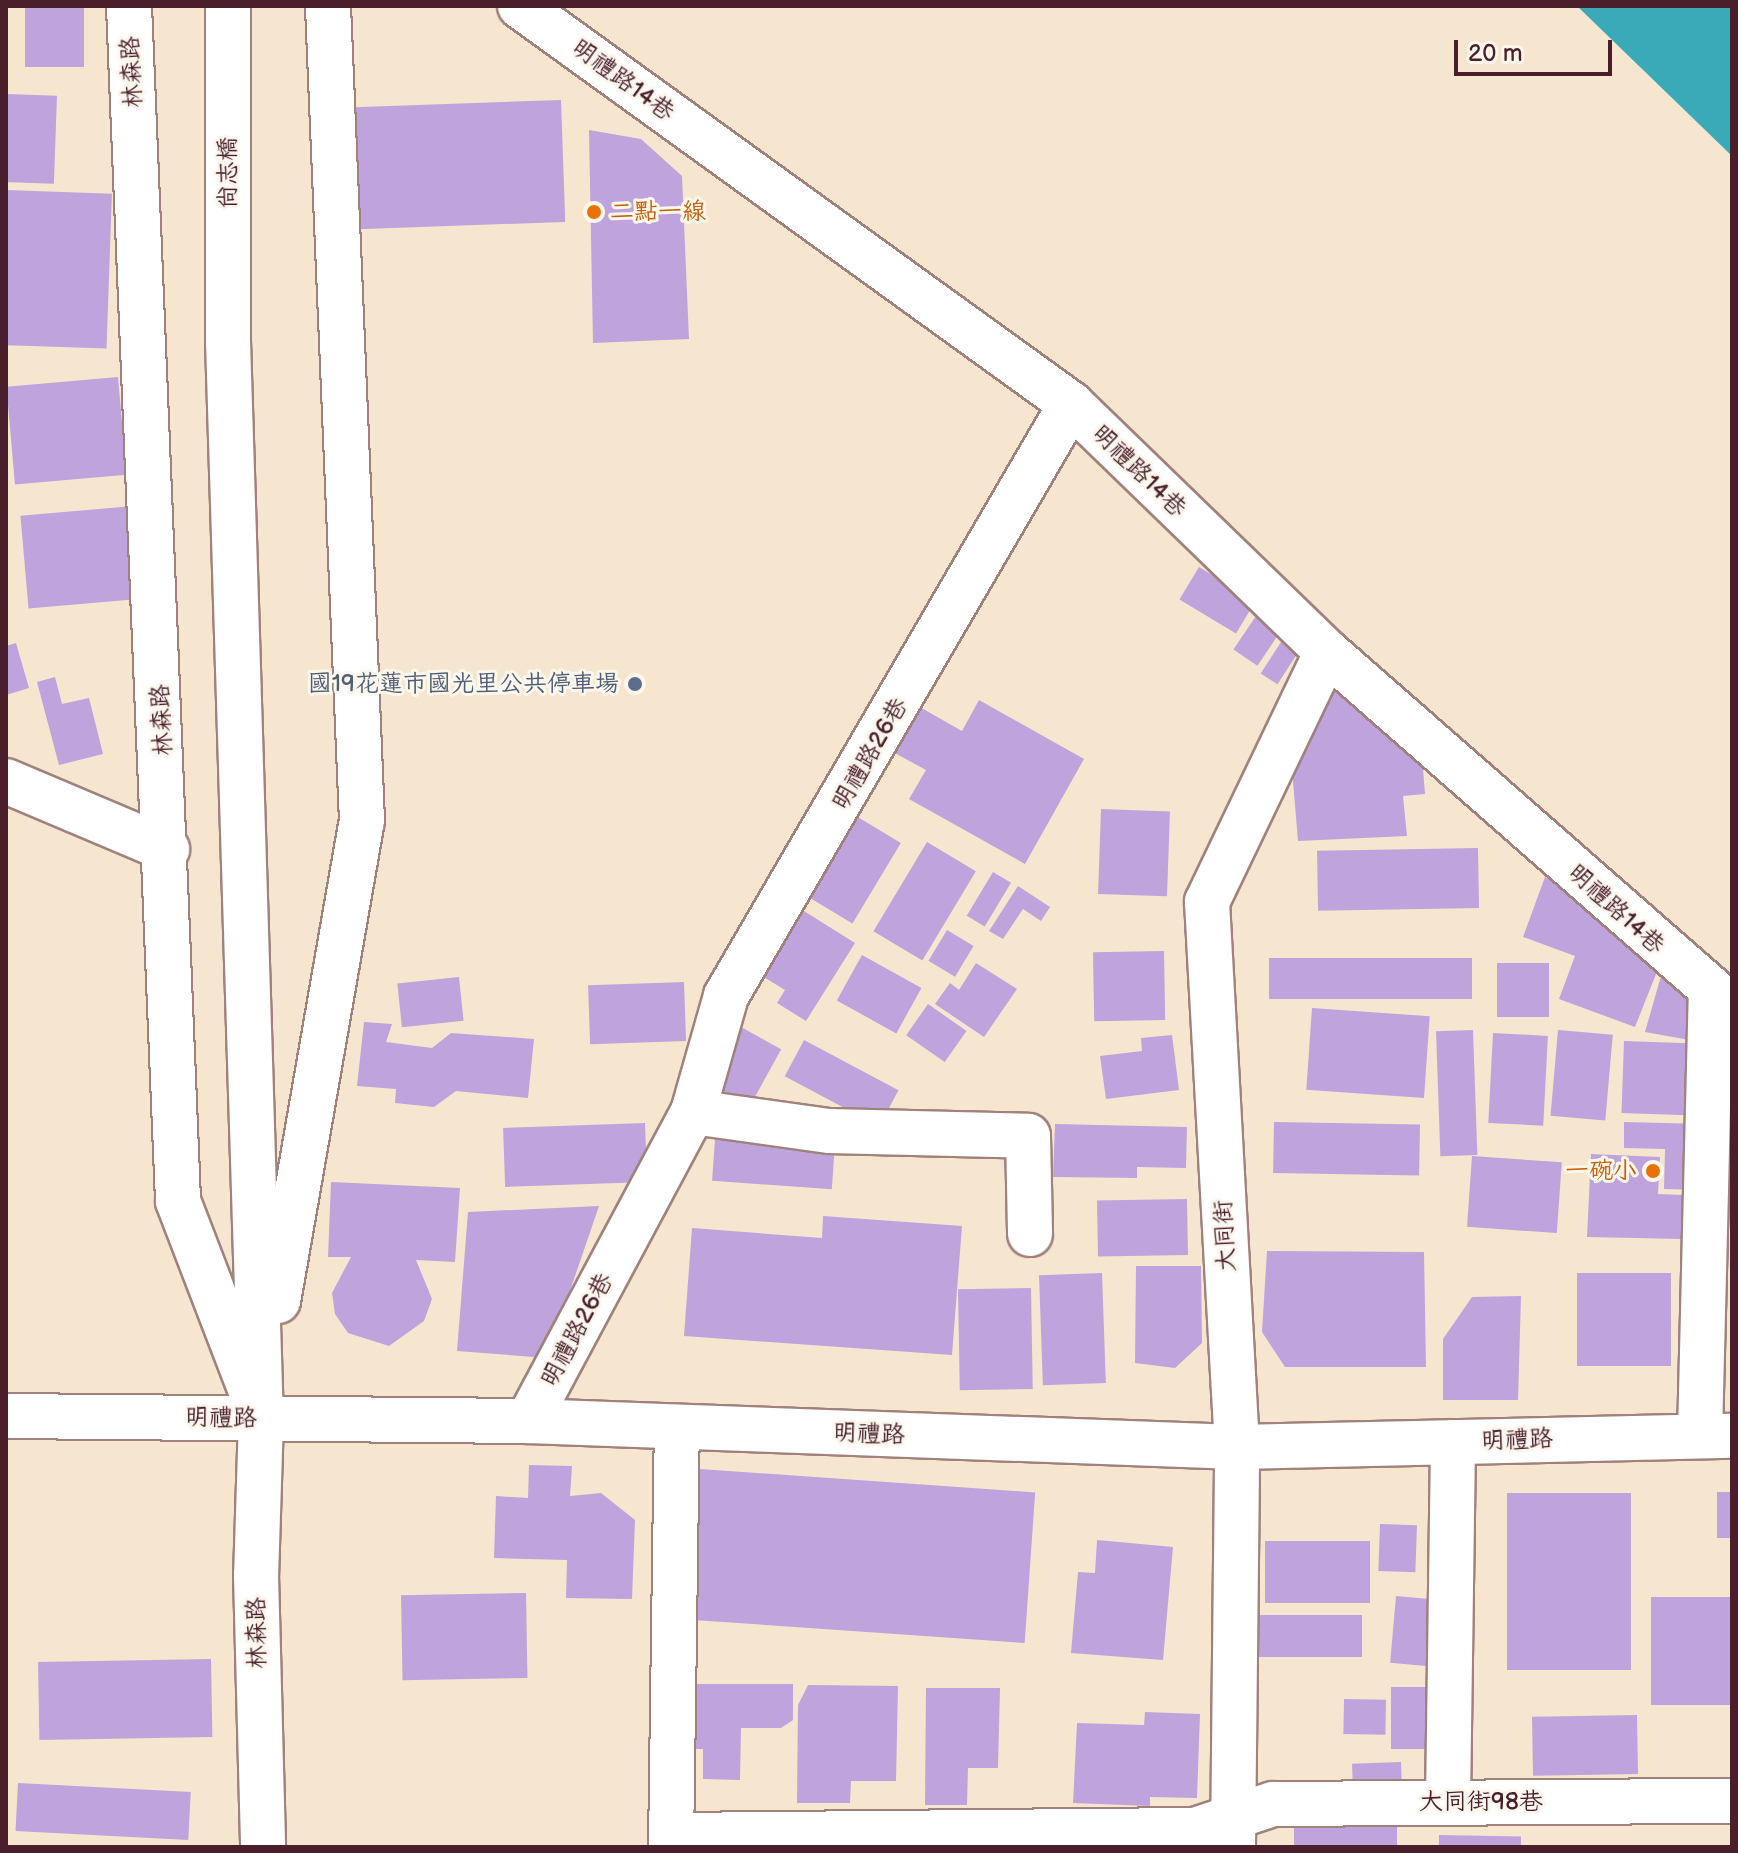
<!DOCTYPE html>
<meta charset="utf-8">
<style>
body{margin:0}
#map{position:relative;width:1738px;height:1853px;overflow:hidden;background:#f6e6cf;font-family:"Balsamiq Sans","LXGW WenKai TC",sans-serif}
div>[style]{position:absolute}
.water>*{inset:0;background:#3aaab8}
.building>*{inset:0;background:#bfa3dc;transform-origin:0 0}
.roads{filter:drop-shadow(2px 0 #a0827d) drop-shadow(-2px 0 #a0827d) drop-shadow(0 2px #a0827d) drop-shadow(0 -2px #a0827d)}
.minor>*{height:44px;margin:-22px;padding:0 22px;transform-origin:22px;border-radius:22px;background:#fff}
.dots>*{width:22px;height:22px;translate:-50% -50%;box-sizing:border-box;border:4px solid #fbf7ec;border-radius:50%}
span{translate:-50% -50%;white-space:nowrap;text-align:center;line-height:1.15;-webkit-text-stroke:6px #fbf7ec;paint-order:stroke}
.street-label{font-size:24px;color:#4a1f2b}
.food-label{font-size:24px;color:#c56008}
.left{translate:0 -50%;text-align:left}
.right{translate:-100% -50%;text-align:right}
.service-label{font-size:24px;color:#4e5e75}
.frame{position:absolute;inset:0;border:8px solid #4a1f2b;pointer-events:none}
.scale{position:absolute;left:1454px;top:40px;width:158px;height:36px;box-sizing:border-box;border:4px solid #4a1f2b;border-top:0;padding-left:10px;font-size:24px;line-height:28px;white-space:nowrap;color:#4a1f2b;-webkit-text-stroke:6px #fbf7ec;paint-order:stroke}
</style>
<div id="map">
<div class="water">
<div style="clip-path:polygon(1577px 6px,1732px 6px,1732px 156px)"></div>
</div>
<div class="building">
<div style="left:25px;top:6px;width:59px;height:61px"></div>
<div style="left:6px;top:94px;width:51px;height:88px;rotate:2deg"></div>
<div style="left:561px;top:100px;width:122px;height:221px;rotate:88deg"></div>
<div style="clip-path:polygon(589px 130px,641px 139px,682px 176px,689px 339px,593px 343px)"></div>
<div style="left:6px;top:190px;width:106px;height:155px;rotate:2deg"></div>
<div style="left:118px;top:377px;width:98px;height:112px;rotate:85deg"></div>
<div style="left:133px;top:506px;width:93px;height:113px;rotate:85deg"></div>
<div style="left:1199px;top:567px;width:66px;height:38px;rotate:31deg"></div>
<div style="left:1258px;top:613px;width:29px;height:44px;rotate:34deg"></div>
<div style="left:1283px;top:639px;width:20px;height:41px;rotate:33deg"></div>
<div style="clip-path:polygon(16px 643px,29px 688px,6px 695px,6px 646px)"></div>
<div style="clip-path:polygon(55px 677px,62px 704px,89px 698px,103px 754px,59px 765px,37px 682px)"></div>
<div style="clip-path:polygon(1330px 685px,1421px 745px,1425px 794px,1403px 796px,1407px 836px,1298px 841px,1290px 745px)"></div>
<div style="clip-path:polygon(979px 700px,1084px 759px,1025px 864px,909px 799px,926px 770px,893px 752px,918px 706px,962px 731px)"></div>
<div style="left:1101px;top:809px;width:69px;height:85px;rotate:2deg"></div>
<div style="left:846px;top:810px;width:64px;height:94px;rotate:31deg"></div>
<div style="left:927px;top:842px;width:57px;height:104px;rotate:31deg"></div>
<div style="left:1478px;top:848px;width:60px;height:161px;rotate:89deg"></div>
<div style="left:993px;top:872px;width:21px;height:51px;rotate:31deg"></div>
<div style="clip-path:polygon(1545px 877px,1588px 892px,1662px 959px,1635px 1027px,1559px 999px,1575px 956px,1523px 937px)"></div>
<div style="clip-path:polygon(1018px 886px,1050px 907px,1041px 921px,1023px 909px,1003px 939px,989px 931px)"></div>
<div style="clip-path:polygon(788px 901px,855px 943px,806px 1021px,777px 1003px,785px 990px,747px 967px)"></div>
<div style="left:947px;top:930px;width:31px;height:36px;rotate:31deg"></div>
<div style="left:1164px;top:951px;width:69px;height:71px;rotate:89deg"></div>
<div style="left:862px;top:955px;width:68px;height:52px;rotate:29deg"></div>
<div style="left:1472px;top:958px;width:41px;height:203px;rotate:90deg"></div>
<div style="clip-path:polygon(976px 963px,1017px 989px,984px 1037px,935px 1004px,950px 983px,959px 990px)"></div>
<div style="left:1497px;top:963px;width:52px;height:54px"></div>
<div style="clip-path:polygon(1661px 976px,1701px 1006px,1695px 1041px,1645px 1032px)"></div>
<div style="left:459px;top:977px;width:44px;height:62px;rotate:84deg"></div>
<div style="left:684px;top:982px;width:59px;height:96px;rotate:88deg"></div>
<div style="left:928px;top:1004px;width:47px;height:38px;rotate:35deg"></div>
<div style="left:1312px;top:1008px;width:118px;height:82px;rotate:4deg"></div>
<div style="clip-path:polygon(364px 1022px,392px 1024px,386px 1042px,432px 1048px,451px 1033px,534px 1039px,528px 1098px,456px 1091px,434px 1107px,395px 1103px,396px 1089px,357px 1086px)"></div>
<div style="left:741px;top:1027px;width:46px;height:67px;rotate:29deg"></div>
<div style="left:1473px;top:1030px;width:125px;height:37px;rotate:88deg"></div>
<div style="left:1558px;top:1030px;width:55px;height:86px;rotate:5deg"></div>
<div style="left:1493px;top:1033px;width:55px;height:90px;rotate:3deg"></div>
<div style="clip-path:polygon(1172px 1035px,1179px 1090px,1106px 1099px,1100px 1056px,1142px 1051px,1141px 1038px)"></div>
<div style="left:804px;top:1040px;width:107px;height:41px;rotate:28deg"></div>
<div style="left:1624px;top:1041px;width:80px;height:72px;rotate:2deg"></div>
<div style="left:1274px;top:1122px;width:146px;height:51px;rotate:1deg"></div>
<div style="clip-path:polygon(1624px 1122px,1703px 1124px,1701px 1190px,1664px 1189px,1665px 1149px,1624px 1148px)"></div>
<div style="left:645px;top:1123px;width:59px;height:142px;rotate:88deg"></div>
<div style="clip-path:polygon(1055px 1124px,1187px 1127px,1186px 1168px,1137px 1167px,1137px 1178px,1053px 1177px)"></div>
<div style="left:716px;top:1125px;width:120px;height:56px;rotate:4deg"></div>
<div style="clip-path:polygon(1591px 1154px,1660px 1157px,1658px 1194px,1684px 1195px,1682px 1239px,1587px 1237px)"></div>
<div style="left:1472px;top:1156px;width:90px;height:71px;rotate:4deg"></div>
<div style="clip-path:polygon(331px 1182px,460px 1188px,455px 1262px,416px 1260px,432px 1299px,424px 1321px,389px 1346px,348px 1333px,335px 1314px,332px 1293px,351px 1257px,328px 1257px)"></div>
<div style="left:1187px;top:1199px;width:56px;height:90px;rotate:89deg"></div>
<div style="clip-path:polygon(599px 1206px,547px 1358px,457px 1351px,468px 1212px)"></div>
<div style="clip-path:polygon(823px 1216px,962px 1226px,952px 1355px,684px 1336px,692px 1228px,822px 1238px)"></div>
<div style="clip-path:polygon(1267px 1251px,1424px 1252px,1426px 1367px,1285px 1367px,1262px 1332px)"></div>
<div style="clip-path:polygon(1136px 1266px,1201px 1266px,1202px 1343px,1175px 1368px,1135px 1363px)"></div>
<div style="left:1102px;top:1273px;width:110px;height:63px;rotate:88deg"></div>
<div style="left:1577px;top:1273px;width:94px;height:93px"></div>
<div style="left:1031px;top:1288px;width:101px;height:73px;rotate:89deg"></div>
<div style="clip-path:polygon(1521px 1296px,1518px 1400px,1443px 1400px,1443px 1339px,1472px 1297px)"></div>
<div style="clip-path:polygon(529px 1465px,572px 1466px,570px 1496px,601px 1493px,635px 1520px,632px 1599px,566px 1598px,567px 1560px,494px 1558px,496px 1496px,528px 1498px)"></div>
<div style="left:700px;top:1469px;width:336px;height:151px;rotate:4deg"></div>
<div style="left:1717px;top:1492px;width:15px;height:46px"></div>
<div style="left:1631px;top:1493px;width:177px;height:124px;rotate:90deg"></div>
<div style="left:1380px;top:1524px;width:37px;height:47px;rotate:2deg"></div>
<div style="clip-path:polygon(1097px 1540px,1173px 1547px,1163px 1660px,1071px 1653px,1078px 1572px,1095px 1573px)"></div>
<div style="left:1265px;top:1541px;width:105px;height:62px"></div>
<div style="left:526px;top:1593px;width:85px;height:125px;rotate:89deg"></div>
<div style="left:1396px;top:1596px;width:36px;height:67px;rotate:5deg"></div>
<div style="left:1651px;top:1597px;width:81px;height:108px"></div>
<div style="left:1251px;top:1615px;width:111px;height:42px"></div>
<div style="left:211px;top:1659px;width:78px;height:173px;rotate:89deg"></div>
<div style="clip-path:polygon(690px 1684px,793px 1684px,793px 1720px,781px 1728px,741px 1728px,740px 1780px,703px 1779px,703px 1749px,684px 1749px)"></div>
<div style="clip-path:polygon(808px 1685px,898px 1686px,896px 1781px,851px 1781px,850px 1803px,797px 1803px,798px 1705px)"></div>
<div style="left:1391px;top:1687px;width:35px;height:62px"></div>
<div style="clip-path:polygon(926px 1688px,1000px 1688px,998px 1768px,968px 1768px,967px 1805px,925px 1805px)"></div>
<div style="left:1344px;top:1699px;width:42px;height:35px;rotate:1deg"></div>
<div style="clip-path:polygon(1145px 1712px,1200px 1714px,1197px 1798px,1150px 1797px,1150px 1806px,1073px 1803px,1077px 1723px,1144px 1725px)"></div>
<div style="left:1637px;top:1715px;width:59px;height:105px;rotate:89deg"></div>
<div style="left:1401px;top:1762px;width:25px;height:49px;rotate:88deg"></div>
<div style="left:18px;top:1783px;width:173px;height:48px;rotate:3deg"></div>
<div style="left:1397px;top:1822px;width:25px;height:103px;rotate:90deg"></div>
<div style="left:1439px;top:1835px;width:82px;height:12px;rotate:1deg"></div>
</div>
<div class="roads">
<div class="minor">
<div style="left:129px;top:6px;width:1196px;rotate:87.65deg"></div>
<div style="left:178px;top:1201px;width:198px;rotate:69deg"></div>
<div style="left:228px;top:6px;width:335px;rotate:90deg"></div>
<div style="left:228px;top:341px;width:1079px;rotate:88.25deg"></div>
<div style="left:261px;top:1419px;width:156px;rotate:91.8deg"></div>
<div style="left:256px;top:1575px;width:272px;rotate:88.5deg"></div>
<div style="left:520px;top:6px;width:680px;rotate:35.84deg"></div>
<div style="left:1071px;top:404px;width:356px;rotate:44.1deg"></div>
<div style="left:1327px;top:652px;width:539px;rotate:41.24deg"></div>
<div style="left:6px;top:781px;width:175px;rotate:22.9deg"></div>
<div style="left:693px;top:1112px;width:137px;rotate:8deg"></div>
<div style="left:829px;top:1131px;width:199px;rotate:1.4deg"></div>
<div style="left:1028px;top:1136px;width:98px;rotate:88.8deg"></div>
<div style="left:278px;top:1301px;width:487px;rotate:-80.1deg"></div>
<div style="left:362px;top:821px;width:816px;rotate:-92.39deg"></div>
<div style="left:6px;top:1416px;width:522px;rotate:0.55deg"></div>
<div style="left:528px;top:1421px;width:709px;rotate:2.1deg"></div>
<div style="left:1237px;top:1447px;width:495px;rotate:-1.3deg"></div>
<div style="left:528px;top:1421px;width:350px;rotate:-61.9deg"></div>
<div style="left:693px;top:1112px;width:121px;rotate:-74.1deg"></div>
<div style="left:726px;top:996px;width:685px;rotate:-59.77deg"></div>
<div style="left:1700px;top:1435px;width:442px;rotate:-88.6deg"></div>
<div style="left:1448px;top:1802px;width:360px;rotate:-89.2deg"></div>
<div style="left:671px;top:1835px;width:524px;rotate:-0.55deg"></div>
<div style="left:1195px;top:1830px;width:82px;rotate:-18.4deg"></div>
<div style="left:1273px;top:1804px;width:459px;rotate:-0.4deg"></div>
<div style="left:671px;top:1847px;width:420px;rotate:-89.2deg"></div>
<div style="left:1233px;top:1847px;width:400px;rotate:-89.4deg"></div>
<div style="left:1237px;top:1447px;width:546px;rotate:-93.15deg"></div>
<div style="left:1207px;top:902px;width:277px;rotate:-64.4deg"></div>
</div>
</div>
<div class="dots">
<div style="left:594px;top:212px;background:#e8710a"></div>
<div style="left:635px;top:684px;background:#5c6f8a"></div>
<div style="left:1653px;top:1171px;background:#e8710a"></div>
</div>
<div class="street-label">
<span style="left:132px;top:72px;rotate:-93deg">林森路</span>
<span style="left:623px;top:80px;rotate:36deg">明禮路14巷</span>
<span style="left:228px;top:173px;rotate:-90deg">尚志橋</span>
<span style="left:1139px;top:471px;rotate:44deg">明禮路14巷</span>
<span style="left:162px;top:720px;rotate:-93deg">林森路</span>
<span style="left:870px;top:754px;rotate:-60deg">明禮路26巷</span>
<span style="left:1616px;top:909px;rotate:42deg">明禮路14巷</span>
<span style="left:1225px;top:1236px;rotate:-93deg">大同街</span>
<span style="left:577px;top:1330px;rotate:-62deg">明禮路26巷</span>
<span style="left:221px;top:1418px;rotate:1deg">明禮路</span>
<span style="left:869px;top:1434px;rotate:2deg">明禮路</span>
<span style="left:1517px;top:1440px;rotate:-2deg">明禮路</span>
<span style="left:257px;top:1633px;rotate:-91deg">林森路</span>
<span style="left:1481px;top:1802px">大同街98巷</span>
</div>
<div class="food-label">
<span class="left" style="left:610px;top:212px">二點一線</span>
<span class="right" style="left:1637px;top:1171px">一碗小</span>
</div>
<div class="service-label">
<span class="right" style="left:619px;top:684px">國19花蓮市國光里公共停車場</span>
</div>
<div class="frame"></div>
<div class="scale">20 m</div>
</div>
